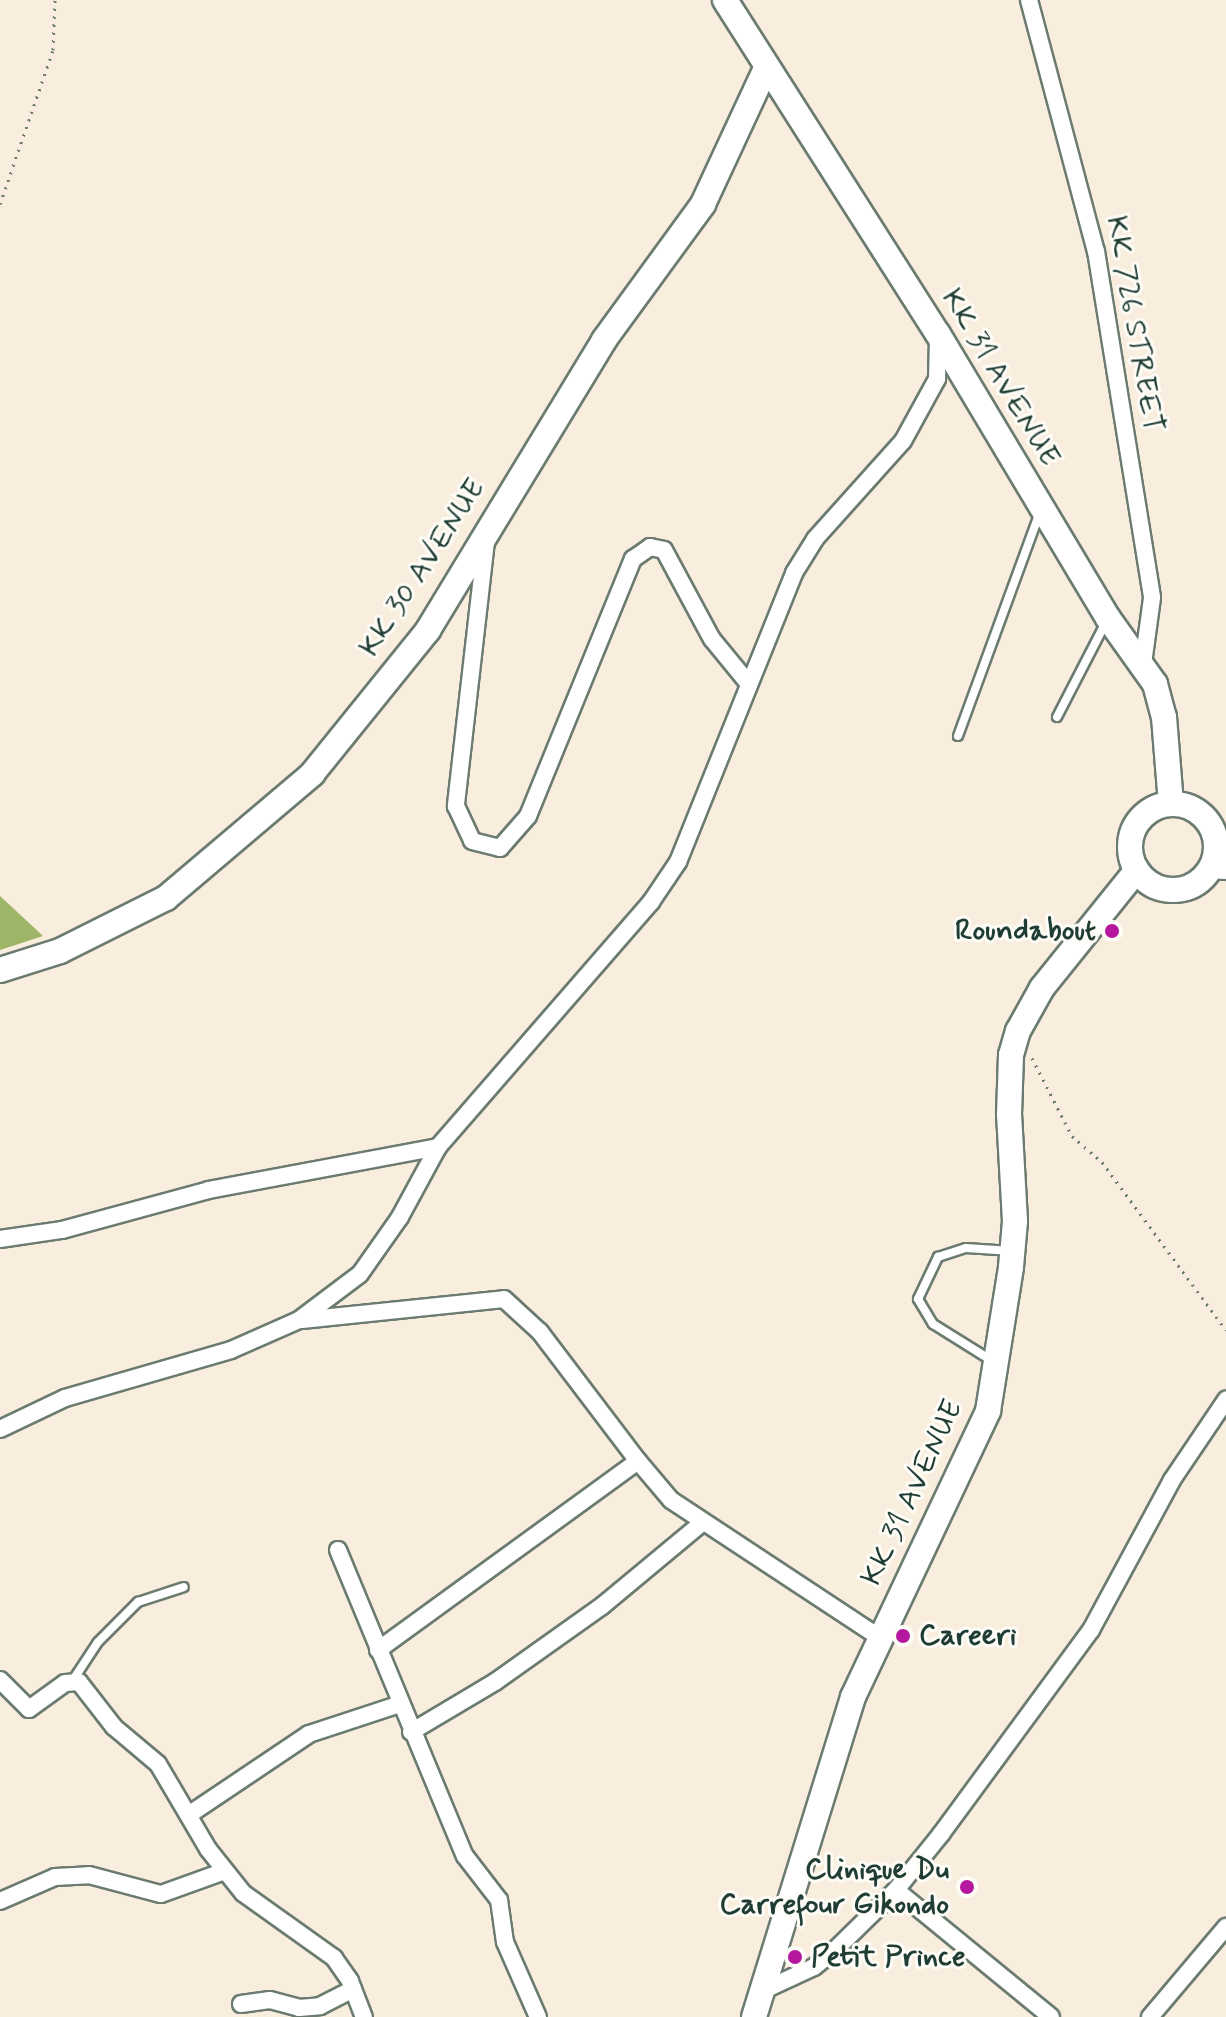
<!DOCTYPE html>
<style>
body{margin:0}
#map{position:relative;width:1226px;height:2017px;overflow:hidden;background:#f9eede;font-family:Mynerve,sans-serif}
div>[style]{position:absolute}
.forest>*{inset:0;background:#9cb566}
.path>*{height:3px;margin-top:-1.5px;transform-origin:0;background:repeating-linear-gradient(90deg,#6b7b70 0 2px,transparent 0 8px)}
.roads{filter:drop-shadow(2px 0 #6b7b70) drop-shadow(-2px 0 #6b7b70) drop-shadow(0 2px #6b7b70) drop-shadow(0 -2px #6b7b70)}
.service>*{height:8px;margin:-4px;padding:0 4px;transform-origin:4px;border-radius:4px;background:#fff}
.minor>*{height:16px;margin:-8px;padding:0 8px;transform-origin:8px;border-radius:8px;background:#fff}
.tertiary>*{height:22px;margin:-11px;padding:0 11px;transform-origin:11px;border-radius:11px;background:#fff}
.secondary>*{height:24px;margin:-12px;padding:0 12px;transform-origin:12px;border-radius:12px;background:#fff}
.secondary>.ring{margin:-12px;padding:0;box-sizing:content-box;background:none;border:24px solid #fff;border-radius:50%}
.dots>*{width:22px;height:22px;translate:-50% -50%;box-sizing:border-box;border:4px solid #fdfcf7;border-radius:50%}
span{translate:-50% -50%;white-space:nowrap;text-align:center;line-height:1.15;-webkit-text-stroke:6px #fdfcf7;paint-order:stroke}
.street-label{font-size:30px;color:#1f3d34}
.poi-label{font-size:30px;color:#1f3d34;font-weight:700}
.right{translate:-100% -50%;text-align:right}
.left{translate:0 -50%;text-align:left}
</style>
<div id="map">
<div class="forest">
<div style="clip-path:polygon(0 896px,43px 936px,0 950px)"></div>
</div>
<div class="path">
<div style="left:0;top:204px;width:163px;rotate:-71deg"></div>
<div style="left:53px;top:50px;width:50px;rotate:-87.7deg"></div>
<div style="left:1032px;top:1058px;width:88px;rotate:62.9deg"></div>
<div style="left:1072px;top:1136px;width:40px;rotate:41deg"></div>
<div style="left:1102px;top:1162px;width:209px;rotate:53.6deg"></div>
</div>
<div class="roads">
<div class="service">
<div style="left:1057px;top:717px;width:107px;rotate:-62.7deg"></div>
<div style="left:958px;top:736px;width:235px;rotate:-69.9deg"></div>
<div style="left:994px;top:1362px;width:72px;rotate:-148.1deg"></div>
<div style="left:933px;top:1324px;width:29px;rotate:-121deg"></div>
<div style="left:918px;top:1299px;width:47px;rotate:-64.5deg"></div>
<div style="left:938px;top:1257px;width:29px;rotate:-18deg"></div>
<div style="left:966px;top:1248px;width:46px;rotate:3.7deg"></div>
<div style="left:73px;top:1680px;width:45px;rotate:-56.7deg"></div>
<div style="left:98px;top:1642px;width:57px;rotate:-45deg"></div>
<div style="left:138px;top:1602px;width:48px;rotate:-18.1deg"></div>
</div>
<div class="minor">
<div style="left:1029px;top:0;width:260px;rotate:75.1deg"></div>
<div style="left:1096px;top:251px;width:351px;rotate:80.8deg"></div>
<div style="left:1152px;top:598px;width:67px;rotate:97.8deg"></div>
<div style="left:486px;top:541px;width:267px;rotate:96.5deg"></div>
<div style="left:456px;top:806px;width:38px;rotate:65deg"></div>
<div style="left:472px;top:841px;width:29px;rotate:14deg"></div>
<div style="left:500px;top:848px;width:43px;rotate:-48.8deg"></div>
<div style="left:528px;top:816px;width:278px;rotate:-67.8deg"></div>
<div style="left:633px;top:559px;width:21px;rotate:-35deg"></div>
<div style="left:650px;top:547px;width:14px;rotate:12deg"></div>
<div style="left:664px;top:550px;width:101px;rotate:61.7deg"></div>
<div style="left:712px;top:639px;width:58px;rotate:50.6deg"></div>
<div style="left:0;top:1239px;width:63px;rotate:-8.3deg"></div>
<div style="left:62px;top:1230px;width:152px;rotate:-15.2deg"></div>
<div style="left:209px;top:1190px;width:233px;rotate:-10.6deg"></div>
<div style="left:302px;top:1320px;width:203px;rotate:-5.9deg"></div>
<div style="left:504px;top:1299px;width:49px;rotate:42.5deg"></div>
<div style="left:540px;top:1332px;width:162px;rotate:52.8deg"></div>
<div style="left:0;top:1429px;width:72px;rotate:-25.5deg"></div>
<div style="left:65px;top:1398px;width:173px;rotate:-16.1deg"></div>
<div style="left:231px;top:1350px;width:74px;rotate:-23.8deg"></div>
<div style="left:299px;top:1320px;width:76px;rotate:-37deg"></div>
<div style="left:360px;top:1274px;width:70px;rotate:-54.9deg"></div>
<div style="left:400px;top:1217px;width:80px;rotate:-61.5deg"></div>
<div style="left:438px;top:1147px;width:325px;rotate:-49deg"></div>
<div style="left:651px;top:902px;width:48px;rotate:-56deg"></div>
<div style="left:678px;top:862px;width:311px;rotate:-68.1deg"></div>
<div style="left:794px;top:573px;width:40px;rotate:-58deg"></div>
<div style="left:815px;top:539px;width:132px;rotate:-48.1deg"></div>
<div style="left:903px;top:441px;width:71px;rotate:-61.3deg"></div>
<div style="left:937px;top:379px;width:42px;rotate:-88.6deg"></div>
<div style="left:338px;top:1550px;width:331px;rotate:67.5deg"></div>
<div style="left:465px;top:1856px;width:56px;rotate:52.3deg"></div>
<div style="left:499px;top:1900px;width:42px;rotate:81.9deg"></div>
<div style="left:505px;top:1942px;width:82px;rotate:66.3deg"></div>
<div style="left:378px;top:1650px;width:321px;rotate:-36deg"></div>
<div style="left:638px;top:1461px;width:51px;rotate:49.8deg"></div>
<div style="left:671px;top:1500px;width:250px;rotate:33.4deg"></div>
<div style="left:0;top:1680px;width:41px;rotate:45deg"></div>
<div style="left:29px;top:1709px;width:44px;rotate:-35.8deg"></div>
<div style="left:65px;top:1683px;width:14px;rotate:-4deg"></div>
<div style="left:79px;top:1682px;width:57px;rotate:52.1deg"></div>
<div style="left:114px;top:1727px;width:57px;rotate:40.1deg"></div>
<div style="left:158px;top:1764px;width:99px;rotate:59.5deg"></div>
<div style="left:208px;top:1849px;width:56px;rotate:51.5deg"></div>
<div style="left:243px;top:1893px;width:112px;rotate:35.5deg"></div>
<div style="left:334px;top:1958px;width:28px;rotate:55deg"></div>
<div style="left:350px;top:1981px;width:39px;rotate:69deg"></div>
<div style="left:411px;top:1732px;width:98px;rotate:-30.8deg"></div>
<div style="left:495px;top:1682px;width:131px;rotate:-35.4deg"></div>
<div style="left:602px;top:1606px;width:130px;rotate:-39.7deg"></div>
<div style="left:190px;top:1814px;width:143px;rotate:-33.9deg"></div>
<div style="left:309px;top:1734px;width:96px;rotate:-18.2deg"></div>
<div style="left:896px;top:1890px;width:200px;rotate:39.3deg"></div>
<div style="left:0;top:1901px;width:60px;rotate:-23.6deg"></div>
<div style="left:55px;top:1877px;width:34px;rotate:-3deg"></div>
<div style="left:89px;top:1875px;width:74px;rotate:14.8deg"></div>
<div style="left:161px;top:1894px;width:68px;rotate:-19.8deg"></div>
<div style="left:760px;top:1992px;width:60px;rotate:-24.8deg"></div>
<div style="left:814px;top:1967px;width:27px;rotate:-39deg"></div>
<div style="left:835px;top:1950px;width:86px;rotate:-44.5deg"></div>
<div style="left:896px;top:1890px;width:72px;rotate:-51.2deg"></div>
<div style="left:941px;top:1834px;width:253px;rotate:-53.7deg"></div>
<div style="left:1091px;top:1630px;width:170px;rotate:-61.6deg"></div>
<div style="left:1172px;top:1480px;width:97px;rotate:-56deg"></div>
<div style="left:241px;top:2004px;width:29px;rotate:-8deg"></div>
<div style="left:270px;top:2000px;width:30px;rotate:15deg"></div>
<div style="left:299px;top:2008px;width:21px;rotate:-5deg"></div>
<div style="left:320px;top:2006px;width:37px;rotate:-27deg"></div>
<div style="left:1150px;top:2017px;width:118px;rotate:-49.8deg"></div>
</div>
<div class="tertiary">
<div style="left:1211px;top:867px;width:15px;rotate:4deg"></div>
</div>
<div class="secondary">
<div style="left:725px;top:0;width:396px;rotate:57.5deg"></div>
<div style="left:938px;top:334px;width:331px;rotate:59.1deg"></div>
<div style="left:1108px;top:618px;width:81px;rotate:54.5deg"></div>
<div style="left:1155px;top:684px;width:34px;rotate:75deg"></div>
<div style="left:1164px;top:717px;width:87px;rotate:85.4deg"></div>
<div class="ring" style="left:1130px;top:804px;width:62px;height:62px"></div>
<div style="left:0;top:970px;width:63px;rotate:-17.6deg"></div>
<div style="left:60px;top:951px;width:119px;rotate:-26.6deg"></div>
<div style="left:166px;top:898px;width:192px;rotate:-40.3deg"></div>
<div style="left:312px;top:774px;width:185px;rotate:-51.1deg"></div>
<div style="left:428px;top:630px;width:339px;rotate:-58.7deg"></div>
<div style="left:604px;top:340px;width:168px;rotate:-53.9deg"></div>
<div style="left:703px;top:204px;width:150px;rotate:-65.1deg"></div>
<div style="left:754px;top:2017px;width:335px;rotate:-72.8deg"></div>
<div style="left:853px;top:1697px;width:316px;rotate:-64.7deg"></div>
<div style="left:988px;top:1411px;width:146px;rotate:-80.9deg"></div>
<div style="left:1011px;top:1267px;width:46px;rotate:-85deg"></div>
<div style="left:1015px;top:1221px;width:106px;rotate:-93.2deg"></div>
<div style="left:1009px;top:1115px;width:60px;rotate:-88.1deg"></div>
<div style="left:1011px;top:1055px;width:25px;rotate:-74deg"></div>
<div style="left:1018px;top:1031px;width:49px;rotate:-60.8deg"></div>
<div style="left:1042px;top:988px;width:151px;rotate:-51.2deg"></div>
</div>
</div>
<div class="dots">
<div style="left:1112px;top:931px;background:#b5179e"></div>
<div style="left:903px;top:1636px;background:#b5179e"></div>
<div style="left:967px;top:1887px;background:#b5179e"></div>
<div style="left:795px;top:1957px;background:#b5179e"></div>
</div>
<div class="street-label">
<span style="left:1134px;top:324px;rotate:80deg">KK 726 STREET</span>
<span style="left:1000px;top:378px;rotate:59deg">KK 31 AVENUE</span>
<span style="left:423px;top:568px;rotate:-57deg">KK 30 AVENUE</span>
<span style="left:913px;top:1493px;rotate:-65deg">KK 31 AVENUE</span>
</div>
<div class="poi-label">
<span class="right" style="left:1096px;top:931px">Roundabout</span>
<span class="left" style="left:919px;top:1636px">Careeri</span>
<span class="right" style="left:949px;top:1887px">Clinique Du<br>Carrefour Gikondo</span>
<span class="left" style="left:811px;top:1957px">Petit Prince</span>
</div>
</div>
